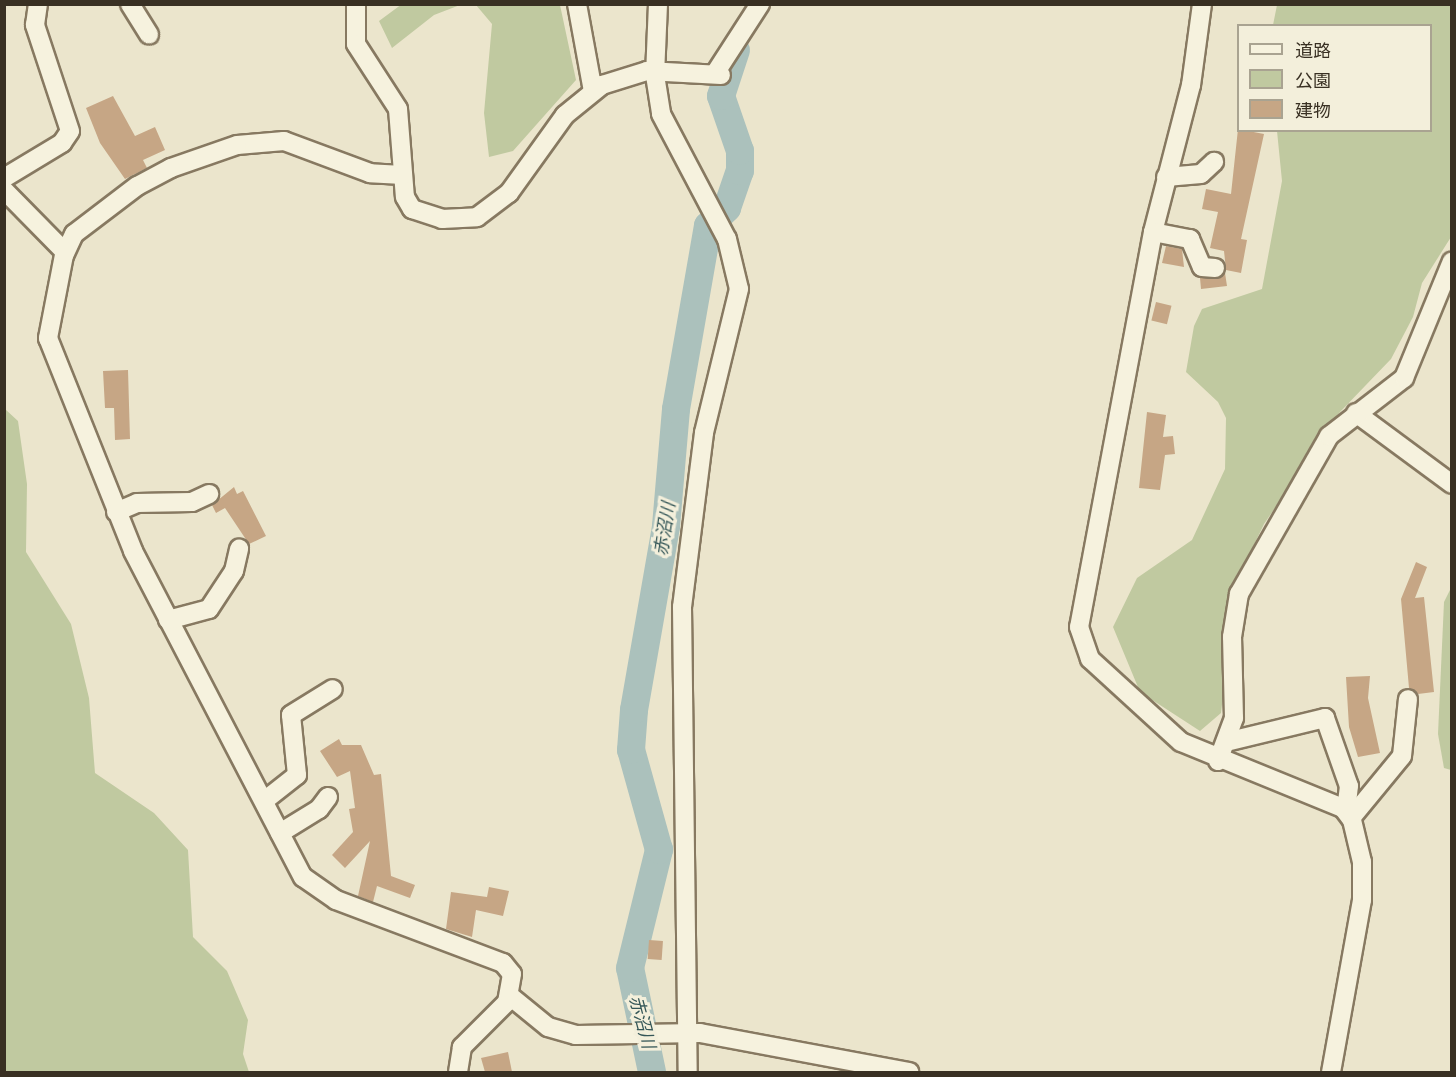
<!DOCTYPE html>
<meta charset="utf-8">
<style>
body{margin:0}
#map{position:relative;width:1456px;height:1077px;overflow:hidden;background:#ebe5cc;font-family:Merriweather,"Noto Sans JP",serif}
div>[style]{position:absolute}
.green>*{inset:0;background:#c0c9a0}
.river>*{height:28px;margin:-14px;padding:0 14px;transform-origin:14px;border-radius:14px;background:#abc1bc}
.building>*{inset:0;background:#c6a685;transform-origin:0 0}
.roads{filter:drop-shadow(2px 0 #877961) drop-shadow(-2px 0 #877961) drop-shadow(0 2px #877961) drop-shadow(0 -2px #877961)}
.minor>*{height:18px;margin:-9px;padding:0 9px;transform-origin:9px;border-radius:9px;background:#f6f2de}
span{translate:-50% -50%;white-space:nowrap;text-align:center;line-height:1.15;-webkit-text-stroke:6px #f3efdb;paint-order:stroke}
.water-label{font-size:18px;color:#345657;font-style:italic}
.frame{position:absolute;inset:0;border:6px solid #393023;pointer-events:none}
.legend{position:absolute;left:1237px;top:24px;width:195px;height:108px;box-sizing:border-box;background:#f3efdb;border:2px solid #a9a391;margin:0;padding:8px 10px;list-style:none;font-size:18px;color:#393023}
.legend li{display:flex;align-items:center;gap:12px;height:30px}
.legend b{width:30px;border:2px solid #a9a391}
</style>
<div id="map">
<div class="green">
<div style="clip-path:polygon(402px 4px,460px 4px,460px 5px,434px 15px,392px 48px,379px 21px)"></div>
<div style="clip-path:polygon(476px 5px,560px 5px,576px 80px,513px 151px,489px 157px,484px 113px,492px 24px)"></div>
<div style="clip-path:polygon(1277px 5px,1451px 5px,1451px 237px,1422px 283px,1413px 317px,1391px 359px,1340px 412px,1264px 524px,1237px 580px,1221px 713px,1200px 731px,1140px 692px,1113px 627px,1137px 578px,1192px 540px,1225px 469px,1226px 418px,1218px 402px,1186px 372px,1194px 326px,1202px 309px,1262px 289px,1282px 181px,1277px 131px,1430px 130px,1430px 26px,1273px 25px)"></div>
<div style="clip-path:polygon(5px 409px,18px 421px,27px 484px,26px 552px,71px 624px,89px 698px,95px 773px,154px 813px,188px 850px,193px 937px,227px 971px,248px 1020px,243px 1054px,249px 1072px,5px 1072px)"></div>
<div style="clip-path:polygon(1451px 588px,1451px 770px,1444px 768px,1438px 734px,1444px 602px)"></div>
</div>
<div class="river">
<div style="left:652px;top:1072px;width:106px;rotate:-101.9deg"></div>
<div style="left:630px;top:968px;width:122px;rotate:-76.2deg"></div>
<div style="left:659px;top:850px;width:104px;rotate:-105.6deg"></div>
<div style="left:631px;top:750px;width:40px;rotate:-85.7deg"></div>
<div style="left:634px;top:710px;width:187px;rotate:-80.1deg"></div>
<div style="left:666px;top:526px;width:117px;rotate:-85.1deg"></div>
<div style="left:676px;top:409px;width:186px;rotate:-80.1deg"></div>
<div style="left:708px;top:226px;width:26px;rotate:-43deg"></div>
<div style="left:727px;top:208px;width:39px;rotate:-71deg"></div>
<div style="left:740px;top:171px;width:20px;rotate:-90deg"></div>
<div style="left:740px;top:151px;width:58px;rotate:-109.1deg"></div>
<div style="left:721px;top:96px;width:48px;rotate:-71.9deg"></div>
</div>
<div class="building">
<div style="clip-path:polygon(113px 96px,135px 136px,155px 127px,165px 150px,143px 160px,147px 168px,125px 179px,100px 143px,86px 108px)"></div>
<div style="clip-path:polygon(1238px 129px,1264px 134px,1241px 239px,1247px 240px,1241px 273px,1226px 270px,1224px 251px,1210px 248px,1218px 212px,1202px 209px,1206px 189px,1231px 194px)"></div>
<div style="clip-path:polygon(1166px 246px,1182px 249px,1184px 267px,1162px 263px)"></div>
<div style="clip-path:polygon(1225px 273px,1227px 286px,1201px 289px,1200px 278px,1219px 278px)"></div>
<div style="left:1156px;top:302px;width:16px;height:19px;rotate:14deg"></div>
<div style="clip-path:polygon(128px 370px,130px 439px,115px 440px,114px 408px,105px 408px,103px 371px)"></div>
<div style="clip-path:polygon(1147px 412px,1166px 415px,1163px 437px,1173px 436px,1175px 454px,1165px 455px,1160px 490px,1139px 488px)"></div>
<div style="clip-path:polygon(234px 487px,237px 494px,243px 491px,266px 536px,249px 544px,225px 508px,216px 513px,212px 505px)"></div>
<div style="clip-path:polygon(1416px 562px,1427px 567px,1415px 598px,1424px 597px,1434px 692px,1418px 694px,1409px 688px,1401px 599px)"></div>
<div style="clip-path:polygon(1370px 676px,1368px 698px,1380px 753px,1358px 757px,1349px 727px,1346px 677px)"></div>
<div style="clip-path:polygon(339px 739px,342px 745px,361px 745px,374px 775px,381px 774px,391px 876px,415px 885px,410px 898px,377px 886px,373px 902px,358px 896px,370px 841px,345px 868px,332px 855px,353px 832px,349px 809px,355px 808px,350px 771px,337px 777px,320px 751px)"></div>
<div style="clip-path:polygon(489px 887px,509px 891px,503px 916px,476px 910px,472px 937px,446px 929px,451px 892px,487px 897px)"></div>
<div style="left:649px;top:940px;width:14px;height:19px;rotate:4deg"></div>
<div style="clip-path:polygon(508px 1052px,512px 1072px,485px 1072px,481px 1058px)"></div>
</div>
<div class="roads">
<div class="minor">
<div style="left:130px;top:4px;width:36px;rotate:58deg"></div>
<div style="left:356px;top:4px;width:40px;rotate:90deg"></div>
<div style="left:356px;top:44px;width:77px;rotate:57.1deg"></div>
<div style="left:398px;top:109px;width:88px;rotate:85.5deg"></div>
<div style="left:405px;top:197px;width:14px;rotate:60deg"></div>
<div style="left:412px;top:209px;width:32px;rotate:18deg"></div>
<div style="left:442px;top:219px;width:35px;rotate:-3deg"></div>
<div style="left:477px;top:217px;width:40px;rotate:-37deg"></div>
<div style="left:509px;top:193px;width:96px;rotate:-54.3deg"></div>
<div style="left:565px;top:115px;width:48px;rotate:-39deg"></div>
<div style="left:602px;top:85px;width:47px;rotate:-17.3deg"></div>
<div style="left:647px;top:71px;width:74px;rotate:3.1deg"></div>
<div style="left:577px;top:4px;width:88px;rotate:79.6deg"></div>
<div style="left:658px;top:4px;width:71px;rotate:92.4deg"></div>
<div style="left:655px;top:75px;width:39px;rotate:81deg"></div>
<div style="left:661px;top:114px;width:141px;rotate:62.2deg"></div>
<div style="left:727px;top:239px;width:51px;rotate:76.5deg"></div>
<div style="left:739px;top:289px;width:148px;rotate:103.7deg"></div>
<div style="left:704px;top:433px;width:175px;rotate:97.2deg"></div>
<div style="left:682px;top:607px;width:465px;rotate:89.3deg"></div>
<div style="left:1202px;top:4px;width:82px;rotate:97.7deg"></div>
<div style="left:1191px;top:85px;width:152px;rotate:104.5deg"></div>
<div style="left:1153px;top:232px;width:402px;rotate:100.6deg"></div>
<div style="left:1079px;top:627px;width:34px;rotate:71deg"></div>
<div style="left:1090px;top:659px;width:123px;rotate:42.4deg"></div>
<div style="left:1181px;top:742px;width:175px;rotate:22.2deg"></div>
<div style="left:1343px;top:808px;width:15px;rotate:53deg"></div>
<div style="left:1352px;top:820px;width:43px;rotate:76.6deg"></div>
<div style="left:1362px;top:862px;width:38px;rotate:90deg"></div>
<div style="left:1362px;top:900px;width:175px;rotate:100.2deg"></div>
<div style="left:716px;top:72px;width:81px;rotate:-57.1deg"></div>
<div style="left:403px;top:175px;width:33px;rotate:-177deg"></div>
<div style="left:370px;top:173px;width:92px;rotate:-159.6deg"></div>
<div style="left:284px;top:141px;width:47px;rotate:175.1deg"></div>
<div style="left:237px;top:145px;width:70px;rotate:160.8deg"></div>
<div style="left:171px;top:168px;width:38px;rotate:152deg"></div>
<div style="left:137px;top:186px;width:79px;rotate:142.7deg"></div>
<div style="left:74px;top:234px;width:23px;rotate:115deg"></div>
<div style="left:64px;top:255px;width:85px;rotate:100.9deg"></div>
<div style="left:48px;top:338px;width:229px;rotate:68.2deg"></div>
<div style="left:133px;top:551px;width:368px;rotate:62.5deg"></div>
<div style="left:303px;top:877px;width:40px;rotate:34.9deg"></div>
<div style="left:336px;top:900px;width:178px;rotate:20.7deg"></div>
<div style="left:503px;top:963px;width:14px;rotate:51deg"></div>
<div style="left:512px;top:974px;width:28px;rotate:100deg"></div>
<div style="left:507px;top:1002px;width:64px;rotate:135deg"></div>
<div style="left:462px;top:1047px;width:25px;rotate:99deg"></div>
<div style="left:1166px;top:177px;width:35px;rotate:-5deg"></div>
<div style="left:1201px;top:174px;width:18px;rotate:-43deg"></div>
<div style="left:4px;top:178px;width:68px;rotate:-31.1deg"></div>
<div style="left:62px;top:143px;width:14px;rotate:-56deg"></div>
<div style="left:70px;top:131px;width:112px;rotate:-108.3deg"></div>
<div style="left:35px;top:25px;width:21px;rotate:-82deg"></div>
<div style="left:4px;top:190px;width:87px;rotate:45.5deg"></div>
<div style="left:1153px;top:232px;width:38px;rotate:11deg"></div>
<div style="left:1190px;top:239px;width:30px;rotate:67deg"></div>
<div style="left:1202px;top:267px;width:13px;rotate:4deg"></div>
<div style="left:1356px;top:413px;width:119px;rotate:36.5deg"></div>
<div style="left:116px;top:512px;width:23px;rotate:-23deg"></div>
<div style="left:137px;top:503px;width:55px;rotate:-1deg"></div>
<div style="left:192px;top:502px;width:19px;rotate:-25deg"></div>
<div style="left:168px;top:620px;width:42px;rotate:-15deg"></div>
<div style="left:209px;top:609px;width:45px;rotate:-56.7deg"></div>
<div style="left:234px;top:571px;width:23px;rotate:-77deg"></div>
<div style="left:1226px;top:742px;width:102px;rotate:-13.6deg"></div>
<div style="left:1325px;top:718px;width:72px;rotate:70.6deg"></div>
<div style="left:1349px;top:786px;width:25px;rotate:97deg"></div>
<div style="left:1218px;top:761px;width:46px;rotate:-69.6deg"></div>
<div style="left:1234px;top:718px;width:81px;rotate:-91.4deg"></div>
<div style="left:1232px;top:637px;width:44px;rotate:-80.8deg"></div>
<div style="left:1239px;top:594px;width:182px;rotate:-60.3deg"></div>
<div style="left:1329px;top:436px;width:95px;rotate:-37.7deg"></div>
<div style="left:1404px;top:378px;width:126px;rotate:-67.7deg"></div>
<div style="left:264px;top:801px;width:42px;rotate:-38.2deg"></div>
<div style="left:297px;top:775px;width:60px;rotate:-95.7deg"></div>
<div style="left:291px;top:715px;width:49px;rotate:-31.8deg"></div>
<div style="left:1351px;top:818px;width:80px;rotate:-50.6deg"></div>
<div style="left:1402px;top:756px;width:57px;rotate:-84deg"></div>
<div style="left:280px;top:833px;width:46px;rotate:-31.6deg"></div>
<div style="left:319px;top:809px;width:15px;rotate:-53deg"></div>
<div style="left:510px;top:996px;width:49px;rotate:39.2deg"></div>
<div style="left:548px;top:1027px;width:29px;rotate:16deg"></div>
<div style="left:576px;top:1035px;width:124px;rotate:-0.9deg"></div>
<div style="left:700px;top:1033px;width:213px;rotate:10.6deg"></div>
</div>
</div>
<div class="water-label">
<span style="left:665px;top:529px;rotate:-81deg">赤沼川</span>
<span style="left:642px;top:1022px;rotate:75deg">赤沼川</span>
</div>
<div class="frame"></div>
<ul class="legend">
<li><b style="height:8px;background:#f6f2de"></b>道路</li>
<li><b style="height:16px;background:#c0c9a0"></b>公園</li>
<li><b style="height:16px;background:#c6a685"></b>建物</li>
</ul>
</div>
